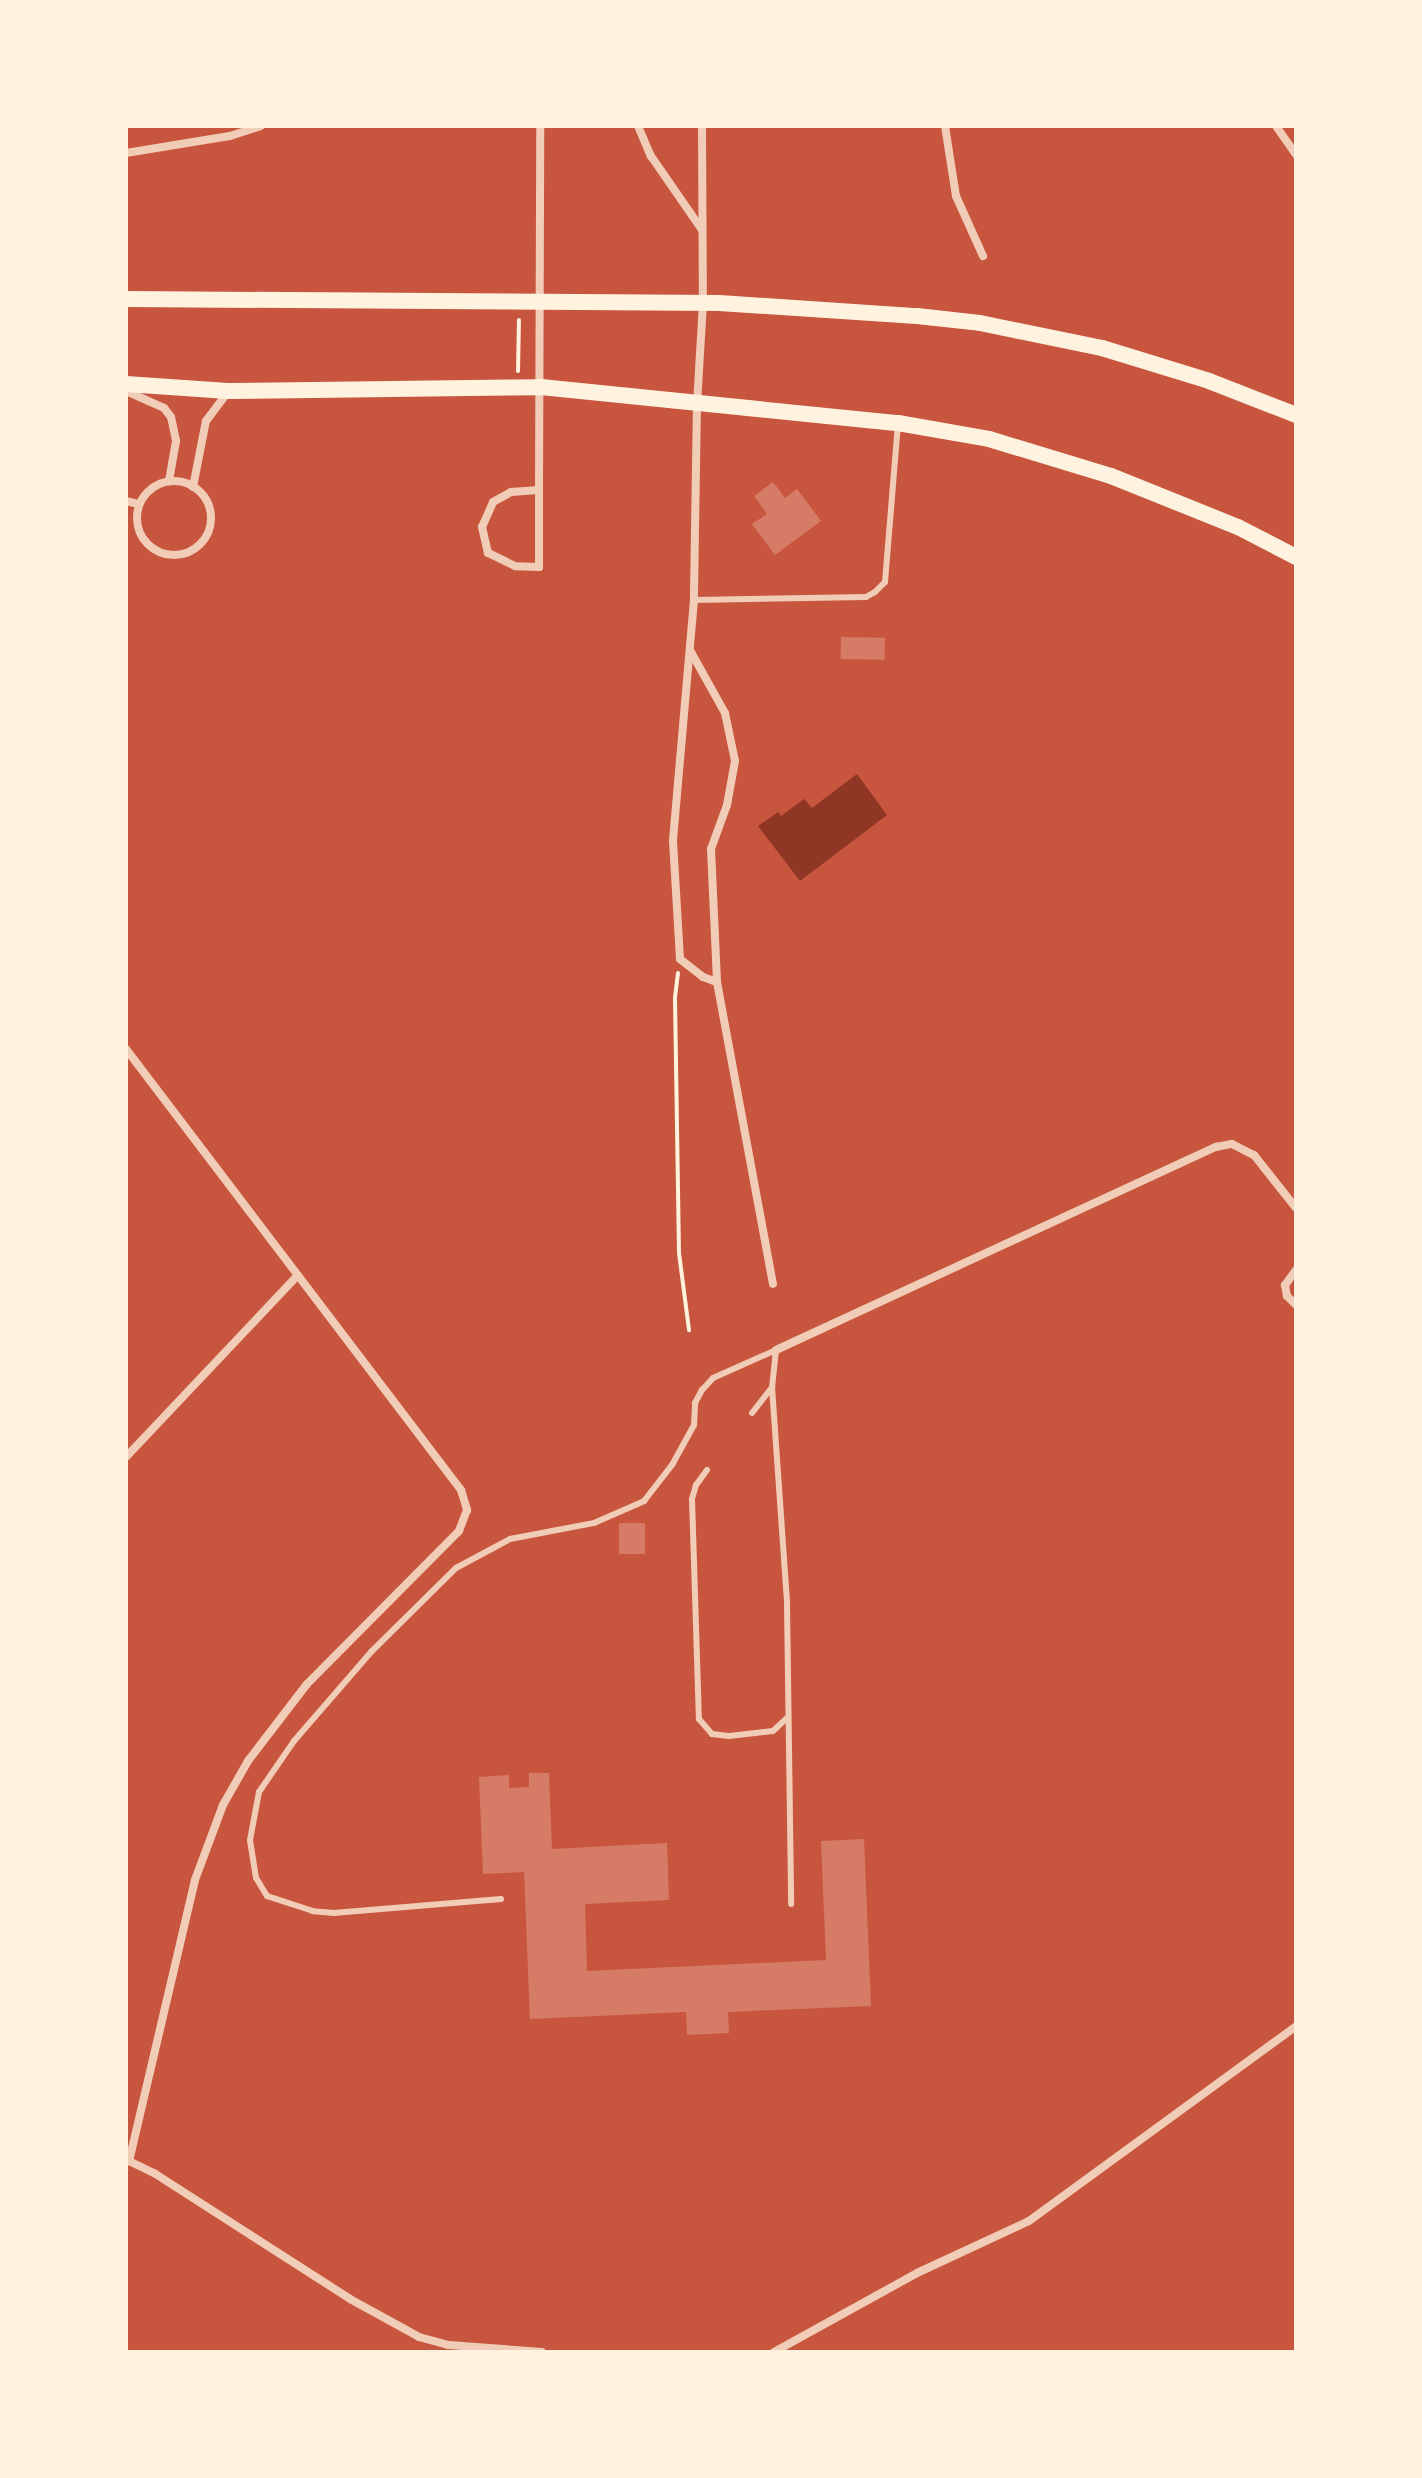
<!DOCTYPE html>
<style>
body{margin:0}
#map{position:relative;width:1422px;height:2478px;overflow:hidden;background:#c8553d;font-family:"Fira Sans",sans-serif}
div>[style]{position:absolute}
.water>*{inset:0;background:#8f3625}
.building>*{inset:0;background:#d67c66;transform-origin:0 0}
.path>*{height:4px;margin:-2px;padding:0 2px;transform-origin:2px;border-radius:2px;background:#fff3e0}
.service>*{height:6px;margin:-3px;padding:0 3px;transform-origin:3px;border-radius:3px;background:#f1ccb7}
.minor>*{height:8px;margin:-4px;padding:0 4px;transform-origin:4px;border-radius:4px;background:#f1ccb7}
.minor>.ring{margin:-4px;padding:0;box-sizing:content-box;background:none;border:8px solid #f1ccb7;border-radius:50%}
.secondary>*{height:16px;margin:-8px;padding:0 8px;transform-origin:8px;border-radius:8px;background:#fff3e0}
span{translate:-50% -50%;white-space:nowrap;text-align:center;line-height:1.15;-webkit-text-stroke:8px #fff3e0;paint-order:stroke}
.frame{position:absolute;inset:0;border:128px solid #fff3e0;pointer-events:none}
</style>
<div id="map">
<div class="water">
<div style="clip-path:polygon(857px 774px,887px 815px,800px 881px,758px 826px,778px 812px,781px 816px,804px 799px,812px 808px)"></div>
</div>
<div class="building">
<div style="clip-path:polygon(773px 482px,785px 498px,797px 489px,821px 521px,775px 555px,752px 524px,767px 514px,754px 496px)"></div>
<div style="left:841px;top:637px;width:44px;height:22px;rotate:1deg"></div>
<div style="left:619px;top:1523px;width:26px;height:31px"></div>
<div style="clip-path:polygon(529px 1773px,549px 1773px,552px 1849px,667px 1843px,669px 1900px,585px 1904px,587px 1971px,826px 1960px,821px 1841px,864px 1839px,871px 2006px,728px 2012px,729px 2033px,687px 2035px,686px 2012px,530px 2019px,524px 1872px,483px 1874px,479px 1777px,509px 1775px,509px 1788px,529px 1787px)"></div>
</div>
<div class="path">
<div style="left:518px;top:371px;width:51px;rotate:-88.9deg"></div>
<div style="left:678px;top:973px;width:26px;rotate:97deg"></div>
<div style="left:675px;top:999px;width:254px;rotate:89.1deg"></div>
<div style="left:679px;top:1253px;width:78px;rotate:82.6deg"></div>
</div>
<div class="service">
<div style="left:694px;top:600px;width:172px;rotate:-1deg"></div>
<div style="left:866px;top:597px;width:10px;rotate:-29deg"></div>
<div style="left:875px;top:592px;width:14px;rotate:-45deg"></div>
<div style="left:885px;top:582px;width:160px;rotate:-85.3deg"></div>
<div style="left:752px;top:1413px;width:33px;rotate:-52deg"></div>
<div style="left:707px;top:1470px;width:19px;rotate:126deg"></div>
<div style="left:696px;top:1485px;width:15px;rotate:106deg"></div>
<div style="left:692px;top:1499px;width:220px;rotate:88.2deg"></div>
<div style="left:699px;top:1719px;width:20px;rotate:49deg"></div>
<div style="left:712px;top:1734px;width:17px;rotate:7deg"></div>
<div style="left:729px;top:1736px;width:44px;rotate:-6.5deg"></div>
<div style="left:773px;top:1731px;width:18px;rotate:-43deg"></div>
<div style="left:501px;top:1899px;width:168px;rotate:175.2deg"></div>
<div style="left:334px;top:1913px;width:21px;rotate:-175deg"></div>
<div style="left:313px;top:1911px;width:48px;rotate:-161.9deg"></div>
<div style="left:267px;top:1896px;width:21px;rotate:-121deg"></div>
<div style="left:256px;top:1878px;width:38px;rotate:-99deg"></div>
<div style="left:250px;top:1840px;width:49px;rotate:-79.4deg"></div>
<div style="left:259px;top:1792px;width:62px;rotate:-55.5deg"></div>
<div style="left:294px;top:1741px;width:118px;rotate:-49.1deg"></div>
<div style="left:371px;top:1652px;width:120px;rotate:-44.7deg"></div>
<div style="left:456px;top:1568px;width:61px;rotate:-28.2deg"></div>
<div style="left:510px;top:1539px;width:86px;rotate:-10.8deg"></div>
<div style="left:594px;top:1523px;width:55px;rotate:-23.7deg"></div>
<div style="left:644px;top:1501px;width:46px;rotate:-52.1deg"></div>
<div style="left:672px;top:1465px;width:46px;rotate:-61.2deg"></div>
<div style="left:694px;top:1425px;width:22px;rotate:-87deg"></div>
<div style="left:695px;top:1403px;width:15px;rotate:-62deg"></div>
<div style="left:702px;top:1390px;width:16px;rotate:-47deg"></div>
<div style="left:713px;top:1378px;width:69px;rotate:-24deg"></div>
<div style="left:776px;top:1350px;width:37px;rotate:96deg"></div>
<div style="left:772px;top:1387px;width:218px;rotate:86deg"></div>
<div style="left:787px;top:1604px;width:300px;rotate:89.2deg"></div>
</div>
<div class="minor">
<div style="left:638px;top:126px;width:33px;rotate:67deg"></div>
<div style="left:651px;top:156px;width:90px;rotate:55.4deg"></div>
<div style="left:702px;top:126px;width:177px;rotate:89.7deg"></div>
<div style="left:703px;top:303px;width:100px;rotate:93.4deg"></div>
<div style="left:697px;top:403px;width:197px;rotate:90.9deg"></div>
<div style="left:694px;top:600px;width:242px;rotate:95deg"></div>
<div style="left:673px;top:841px;width:118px;rotate:86.6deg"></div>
<div style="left:680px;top:959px;width:29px;rotate:38deg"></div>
<div style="left:703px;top:977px;width:15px;rotate:20deg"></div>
<div style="left:945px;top:126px;width:71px;rotate:81.1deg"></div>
<div style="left:956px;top:196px;width:66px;rotate:65.8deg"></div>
<div style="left:1276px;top:126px;width:35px;rotate:55deg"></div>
<div style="left:126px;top:153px;width:105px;rotate:-9.3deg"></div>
<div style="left:230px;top:136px;width:32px;rotate:-18deg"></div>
<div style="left:126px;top:391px;width:42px;rotate:24.1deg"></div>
<div style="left:164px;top:408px;width:11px;rotate:52deg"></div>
<div style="left:171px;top:417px;width:25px;rotate:78deg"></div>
<div style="left:176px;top:441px;width:41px;rotate:99.9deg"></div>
<div class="ring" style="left:137px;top:481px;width:66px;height:66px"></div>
<div style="left:193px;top:487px;width:67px;rotate:-78.9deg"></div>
<div style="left:206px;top:421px;width:36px;rotate:-53deg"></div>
<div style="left:539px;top:490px;width:77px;rotate:90deg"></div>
<div style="left:539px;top:567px;width:24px;rotate:-178deg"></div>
<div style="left:515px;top:566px;width:30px;rotate:-154deg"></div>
<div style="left:488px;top:553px;width:27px;rotate:-103deg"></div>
<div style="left:482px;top:527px;width:27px;rotate:-66deg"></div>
<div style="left:493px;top:502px;width:21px;rotate:-29deg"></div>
<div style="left:511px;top:492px;width:28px;rotate:-4deg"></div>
<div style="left:539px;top:490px;width:364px;rotate:-89.8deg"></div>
<div style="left:126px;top:501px;width:12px;rotate:14deg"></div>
<div style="left:691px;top:652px;width:70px;rotate:60.9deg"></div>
<div style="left:725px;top:713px;width:49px;rotate:78.2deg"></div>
<div style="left:735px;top:761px;width:45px;rotate:100.3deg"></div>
<div style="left:727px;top:805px;width:47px;rotate:110deg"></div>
<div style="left:711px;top:849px;width:133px;rotate:87.4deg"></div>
<div style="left:717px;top:982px;width:307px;rotate:79.5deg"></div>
<div style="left:126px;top:1049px;width:554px;rotate:52.78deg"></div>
<div style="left:461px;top:1490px;width:21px;rotate:73deg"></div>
<div style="left:467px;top:1510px;width:22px;rotate:111deg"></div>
<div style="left:459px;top:1531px;width:216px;rotate:134.8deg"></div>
<div style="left:307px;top:1684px;width:97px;rotate:127.5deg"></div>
<div style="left:248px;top:1761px;width:51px;rotate:119.6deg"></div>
<div style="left:223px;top:1805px;width:80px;rotate:110.5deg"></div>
<div style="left:195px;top:1880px;width:289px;rotate:103.2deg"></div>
<div style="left:129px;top:2161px;width:28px;rotate:26deg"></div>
<div style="left:154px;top:2173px;width:233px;rotate:32.7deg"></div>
<div style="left:350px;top:2299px;width:79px;rotate:28.8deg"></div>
<div style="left:419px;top:2337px;width:31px;rotate:15deg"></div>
<div style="left:449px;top:2345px;width:93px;rotate:4.3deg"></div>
<div style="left:1296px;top:1270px;width:19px;rotate:126deg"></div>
<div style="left:1285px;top:1285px;width:11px;rotate:80deg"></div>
<div style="left:1287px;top:1296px;width:13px;rotate:45deg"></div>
<div style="left:776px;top:1350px;width:485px;rotate:-24.8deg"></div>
<div style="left:1216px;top:1147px;width:16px;rotate:-11deg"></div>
<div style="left:1232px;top:1144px;width:25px;rotate:27deg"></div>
<div style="left:1254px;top:1155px;width:68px;rotate:51.6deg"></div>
<div style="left:126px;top:1457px;width:250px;rotate:-46.6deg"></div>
<div style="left:774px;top:2352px;width:163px;rotate:-28.9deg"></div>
<div style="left:917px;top:2273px;width:123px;rotate:-24.9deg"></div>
<div style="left:1029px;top:2221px;width:331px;rotate:-36.1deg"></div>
</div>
<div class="secondary">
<div style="left:126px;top:299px;width:593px;rotate:0.39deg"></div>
<div style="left:719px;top:303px;width:198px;rotate:3.8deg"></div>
<div style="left:917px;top:316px;width:63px;rotate:6.3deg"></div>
<div style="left:980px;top:323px;width:125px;rotate:11.6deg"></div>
<div style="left:1102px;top:348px;width:112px;rotate:17.1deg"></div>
<div style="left:1209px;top:381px;width:93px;rotate:21.3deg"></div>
<div style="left:126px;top:384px;width:102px;rotate:3.9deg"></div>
<div style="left:228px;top:391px;width:313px;rotate:-0.7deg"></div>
<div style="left:541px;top:387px;width:359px;rotate:5.8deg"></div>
<div style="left:898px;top:423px;width:92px;rotate:10deg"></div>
<div style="left:989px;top:439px;width:127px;rotate:16.9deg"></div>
<div style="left:1111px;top:476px;width:137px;rotate:21.9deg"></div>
<div style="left:1238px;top:527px;width:65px;rotate:27.3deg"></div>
</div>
<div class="frame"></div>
</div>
